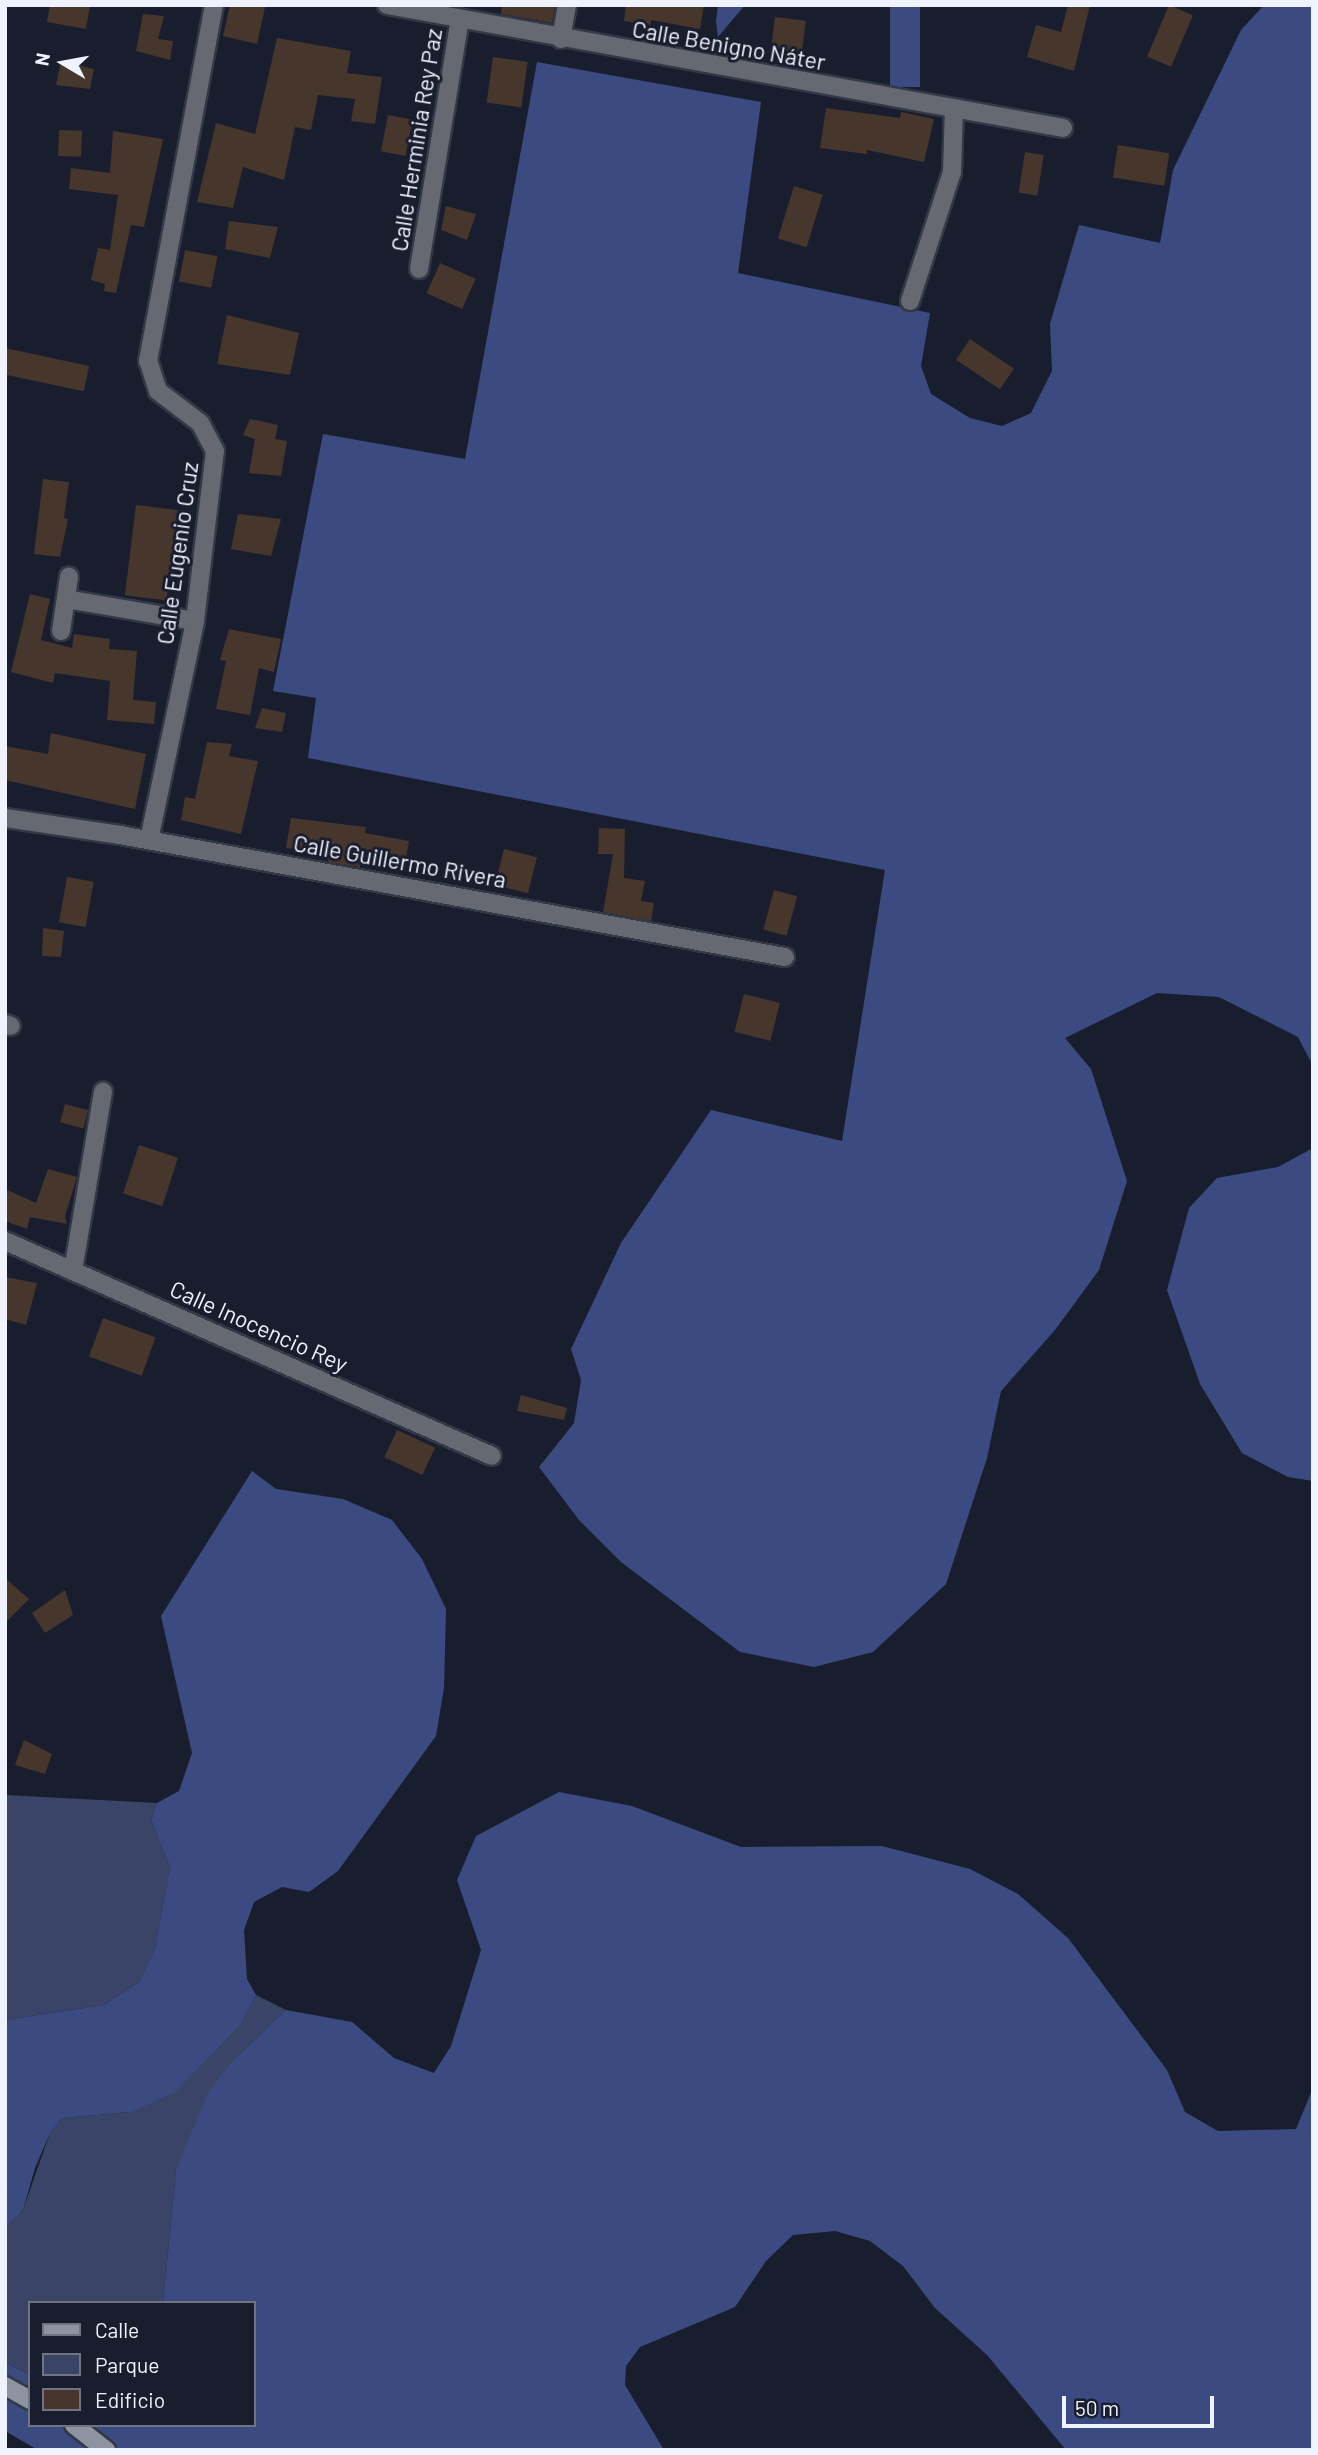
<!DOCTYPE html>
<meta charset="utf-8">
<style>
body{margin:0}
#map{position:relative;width:1318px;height:2455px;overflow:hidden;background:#191e2e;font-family:Barlow,sans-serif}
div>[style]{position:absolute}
.green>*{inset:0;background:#394466}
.forest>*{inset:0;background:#3b4b81;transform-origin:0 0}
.building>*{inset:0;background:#47362b;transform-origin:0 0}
.roads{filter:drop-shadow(2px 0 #333847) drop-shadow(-2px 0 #333847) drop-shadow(0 2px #333847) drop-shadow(0 -2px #333847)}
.street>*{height:18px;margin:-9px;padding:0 9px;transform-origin:9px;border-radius:9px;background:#666971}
.secondary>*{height:18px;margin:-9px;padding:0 9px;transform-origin:9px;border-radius:9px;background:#8e93a1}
span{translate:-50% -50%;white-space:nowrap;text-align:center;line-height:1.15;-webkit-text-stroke:6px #191e2e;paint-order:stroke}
.street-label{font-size:23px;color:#eff3ff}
.frame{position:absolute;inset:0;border:7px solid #eff3ff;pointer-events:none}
.legend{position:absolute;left:28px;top:2301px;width:228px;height:126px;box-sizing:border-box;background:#191e2e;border:2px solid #6f7382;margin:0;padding:9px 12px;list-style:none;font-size:21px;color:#eff3ff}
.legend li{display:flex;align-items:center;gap:14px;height:35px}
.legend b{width:35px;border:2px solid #6f7382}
.north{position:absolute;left:28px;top:28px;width:70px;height:70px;-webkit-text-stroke:5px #191e2e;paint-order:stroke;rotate:280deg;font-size:19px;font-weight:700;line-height:28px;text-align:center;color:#eff3ff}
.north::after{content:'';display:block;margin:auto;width:24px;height:32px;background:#eff3ff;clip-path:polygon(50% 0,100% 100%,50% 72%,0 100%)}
.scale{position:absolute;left:1062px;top:2396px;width:152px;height:32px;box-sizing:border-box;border:4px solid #eff3ff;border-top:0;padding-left:9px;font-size:21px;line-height:24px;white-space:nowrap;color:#eff3ff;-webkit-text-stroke:5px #191e2e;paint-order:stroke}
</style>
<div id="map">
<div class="green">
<div style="clip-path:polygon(5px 1795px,157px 1803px,151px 1820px,170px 1867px,155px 1948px,140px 1981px,104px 2005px,5px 2020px)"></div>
<div style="clip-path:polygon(256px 1995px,286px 2010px,233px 2060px,176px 2170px,163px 2303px,30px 2303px,30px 2375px,5px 2362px,5px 2229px,23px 2210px,50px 2133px,63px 2118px,131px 2112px,241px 2024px)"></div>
</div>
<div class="forest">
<div style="clip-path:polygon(718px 5px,745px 5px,718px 37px,716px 21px)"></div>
<div style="left:890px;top:5px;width:30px;height:82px"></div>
<div style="clip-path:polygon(1264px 5px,1313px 5px,1313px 1066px,1298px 1037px,1219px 997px,1157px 993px,1065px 1038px,1091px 1069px,1127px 1181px,1099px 1270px,1055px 1330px,1001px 1391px,987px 1458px,946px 1584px,873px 1652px,814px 1667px,740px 1652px,621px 1562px,579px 1520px,539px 1467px,574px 1423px,581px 1380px,571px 1349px,621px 1243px,711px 1110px,842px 1141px,885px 870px,308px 758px,316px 698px,273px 691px,323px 434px,465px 459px,537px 62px,761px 102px,738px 273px,930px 313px,921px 366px,931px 394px,970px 418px,1002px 426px,1031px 413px,1052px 371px,1050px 324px,1079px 225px,1160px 243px,1173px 170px,1241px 30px)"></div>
<div style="clip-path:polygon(1313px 1148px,1313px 1481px,1288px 1477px,1242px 1453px,1200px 1384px,1167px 1290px,1189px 1208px,1217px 1178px,1278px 1167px)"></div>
<div style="clip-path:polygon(252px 1471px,276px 1489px,343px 1499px,392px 1520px,422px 1559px,446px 1609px,444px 1688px,436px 1736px,338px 1871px,309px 1892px,282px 1887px,254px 1902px,244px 1930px,247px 1979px,256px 1995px,241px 2024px,175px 2092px,131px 2112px,63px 2118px,50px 2133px,35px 2168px,23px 2210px,5px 2229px,5px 2020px,104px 2005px,140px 1981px,155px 1948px,170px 1867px,151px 1820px,157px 1803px,179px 1791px,192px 1753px,161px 1616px)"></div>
<div style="clip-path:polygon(559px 1792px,632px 1806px,741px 1847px,882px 1846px,970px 1869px,1018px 1894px,1068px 1938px,1167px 2070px,1185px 2112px,1218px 2131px,1296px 2129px,1313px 2088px,1313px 2450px,1066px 2450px,987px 2355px,935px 2308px,903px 2266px,870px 2241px,835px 2231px,793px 2235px,766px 2261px,735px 2307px,640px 2347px,626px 2366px,625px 2385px,664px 2450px,38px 2450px,5px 2431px,5px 2362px,30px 2375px,30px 2425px,254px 2425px,254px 2303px,163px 2303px,176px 2170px,208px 2093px,233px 2060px,286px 2010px,352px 2022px,394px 2058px,434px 2073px,451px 2046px,481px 1950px,457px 1880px,476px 1836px)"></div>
</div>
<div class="building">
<div style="clip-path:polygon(50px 5px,90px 5px,86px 29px,47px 22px)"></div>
<div style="clip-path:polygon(230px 5px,265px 7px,257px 44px,223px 36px)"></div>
<div style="clip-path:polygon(502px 5px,555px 5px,552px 23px,501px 14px)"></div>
<div style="clip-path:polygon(626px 5px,668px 7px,704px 5px,700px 29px,651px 20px,651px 25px,624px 21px)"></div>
<div style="clip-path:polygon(1068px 5px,1090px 5px,1074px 71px,1027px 57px,1036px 25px,1061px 32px)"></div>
<div style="left:1169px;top:5px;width:26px;height:56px;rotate:23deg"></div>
<div style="clip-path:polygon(143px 14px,164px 16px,158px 39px,173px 41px,170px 60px,136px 51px)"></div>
<div style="left:775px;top:17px;width:31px;height:42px;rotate:7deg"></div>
<div style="clip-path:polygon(277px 38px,351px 51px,347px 73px,382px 77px,375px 124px,351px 121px,355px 99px,318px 95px,311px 130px,295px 127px,284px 180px,243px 167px,233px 208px,197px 202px,216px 123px,255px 134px)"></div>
<div style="left:493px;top:57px;width:35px;height:46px;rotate:8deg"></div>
<div style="clip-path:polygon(61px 61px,94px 69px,90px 89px,56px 85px)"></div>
<div style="clip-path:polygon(826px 108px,900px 118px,901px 112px,934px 119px,924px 162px,867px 150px,867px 154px,820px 148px)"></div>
<div style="left:388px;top:115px;width:25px;height:37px;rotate:11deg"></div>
<div style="left:59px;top:130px;width:23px;height:26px;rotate:2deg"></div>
<div style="clip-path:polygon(113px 131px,163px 139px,144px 227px,131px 225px,116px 293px,104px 291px,105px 284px,91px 280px,98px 248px,110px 250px,118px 195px,69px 189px,71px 168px,110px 173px)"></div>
<div style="left:1118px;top:145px;width:52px;height:33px;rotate:9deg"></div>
<div style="left:1025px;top:152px;width:19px;height:41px;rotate:9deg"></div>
<div style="left:794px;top:186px;width:30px;height:55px;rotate:17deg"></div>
<div style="clip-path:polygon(446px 206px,476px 214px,467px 240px,441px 230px)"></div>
<div style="clip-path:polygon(229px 221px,278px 227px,270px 258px,225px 249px)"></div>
<div style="left:185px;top:250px;width:33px;height:32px;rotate:11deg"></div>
<div style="left:440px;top:263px;width:39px;height:33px;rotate:24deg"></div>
<div style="clip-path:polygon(227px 315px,299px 333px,290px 375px,217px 364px)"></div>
<div style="left:970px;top:339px;width:53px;height:25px;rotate:34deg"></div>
<div style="left:5px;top:348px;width:86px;height:26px;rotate:12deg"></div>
<div style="clip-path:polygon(250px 419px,278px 425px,275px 439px,287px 441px,281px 476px,249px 473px,255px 439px,243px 435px)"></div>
<div style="clip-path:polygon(43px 479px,69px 482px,64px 518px,68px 519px,60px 557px,34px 554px)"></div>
<div style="left:136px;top:505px;width:42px;height:91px;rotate:7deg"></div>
<div style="clip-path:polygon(238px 514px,281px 519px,271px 556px,231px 549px)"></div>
<div style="clip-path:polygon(30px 594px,50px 599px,41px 640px,72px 648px,74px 634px,110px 639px,109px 649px,137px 651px,133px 700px,156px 702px,154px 724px,107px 720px,110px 681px,55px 673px,53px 683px,11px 672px)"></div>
<div style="clip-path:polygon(229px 629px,281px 639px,274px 672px,259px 668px,250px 715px,216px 709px,226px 661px,220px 660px)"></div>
<div style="clip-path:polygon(262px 708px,286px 713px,282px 732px,255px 728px)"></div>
<div style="clip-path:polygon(51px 733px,146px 754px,135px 809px,5px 780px,5px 746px,48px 754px)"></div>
<div style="clip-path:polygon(207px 742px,232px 744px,229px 756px,258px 761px,241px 834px,181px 820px,185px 797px,195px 799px)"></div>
<div style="clip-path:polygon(291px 818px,366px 827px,365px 833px,409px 841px,404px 869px,360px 862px,360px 867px,328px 862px,329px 853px,286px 848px)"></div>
<div style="clip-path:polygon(599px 828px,625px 829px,624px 878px,645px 881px,641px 901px,654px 903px,651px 921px,603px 912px,613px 854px,598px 854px)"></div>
<div style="left:504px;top:849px;width:34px;height:37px;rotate:14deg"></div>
<div style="left:67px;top:877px;width:27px;height:46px;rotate:10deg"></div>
<div style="left:774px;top:890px;width:24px;height:41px;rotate:15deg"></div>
<div style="clip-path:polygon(43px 928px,64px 931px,61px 957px,42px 956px)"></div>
<div style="left:744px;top:994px;width:37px;height:39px;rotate:14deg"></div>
<div style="left:65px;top:1104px;width:24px;height:19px;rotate:15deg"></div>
<div style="left:139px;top:1145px;width:41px;height:51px;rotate:18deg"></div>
<div style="clip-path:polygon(48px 1169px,77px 1177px,65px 1216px,67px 1224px,30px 1217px,27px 1229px,5px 1221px,5px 1189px,36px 1203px)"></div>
<div style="clip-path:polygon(5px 1277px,37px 1283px,26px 1325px,5px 1319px)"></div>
<div style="left:103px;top:1318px;width:56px;height:41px;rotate:20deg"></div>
<div style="clip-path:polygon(521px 1395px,567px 1408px,564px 1420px,517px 1411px)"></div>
<div style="left:397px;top:1430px;width:42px;height:30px;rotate:25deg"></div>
<div style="clip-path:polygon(5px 1578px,29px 1599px,5px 1623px)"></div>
<div style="clip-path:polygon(65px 1590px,73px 1615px,45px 1633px,32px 1613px)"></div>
<div style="clip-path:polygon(24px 1740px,52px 1754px,45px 1774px,15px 1765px)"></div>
</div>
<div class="roads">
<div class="street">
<div style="left:387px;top:5px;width:687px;rotate:10.31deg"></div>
<div style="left:561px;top:39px;width:35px;rotate:-80deg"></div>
<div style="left:419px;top:269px;width:253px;rotate:-80.7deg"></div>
<div style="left:910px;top:301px;width:136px;rotate:-72deg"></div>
<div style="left:952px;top:172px;width:63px;rotate:-88.2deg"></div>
<div style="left:66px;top:599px;width:131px;rotate:9.7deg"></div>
<div style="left:61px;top:631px;width:55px;rotate:-81.6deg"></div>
<div style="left:5px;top:818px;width:116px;rotate:8.4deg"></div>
<div style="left:120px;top:835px;width:676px;rotate:10.4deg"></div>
<div style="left:149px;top:840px;width:224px;rotate:-78.1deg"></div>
<div style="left:195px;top:621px;width:171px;rotate:-83.3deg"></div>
<div style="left:215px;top:451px;width:32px;rotate:-118deg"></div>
<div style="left:200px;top:423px;width:53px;rotate:-142.7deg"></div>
<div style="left:158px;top:391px;width:32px;rotate:-108deg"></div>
<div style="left:148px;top:361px;width:362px;rotate:-79.5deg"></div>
<div style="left:5px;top:1024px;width:6px;rotate:18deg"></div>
<div style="left:5px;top:1241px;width:532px;rotate:23.82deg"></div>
<div style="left:73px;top:1271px;width:182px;rotate:-80.5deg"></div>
</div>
<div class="secondary">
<div style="left:5px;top:2386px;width:29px;rotate:29deg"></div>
<div style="left:74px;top:2425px;width:41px;rotate:38deg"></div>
</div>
</div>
<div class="street-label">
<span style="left:729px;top:45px;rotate:10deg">Calle Benigno Náter</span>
<span style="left:416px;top:140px;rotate:-81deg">Calle Herminia Rey Paz</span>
<span style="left:177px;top:553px;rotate:-82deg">Calle Eugenio Cruz</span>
<span style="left:400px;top:861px;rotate:10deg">Calle Guillermo Rivera</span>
<span style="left:259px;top:1326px;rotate:24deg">Calle Inocencio Rey</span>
</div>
<div class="frame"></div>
<ul class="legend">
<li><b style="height:9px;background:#8e93a1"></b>Calle</li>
<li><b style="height:19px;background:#394466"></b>Parque</li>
<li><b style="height:19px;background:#47362b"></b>Edificio</li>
</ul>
<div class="north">N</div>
<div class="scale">50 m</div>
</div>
